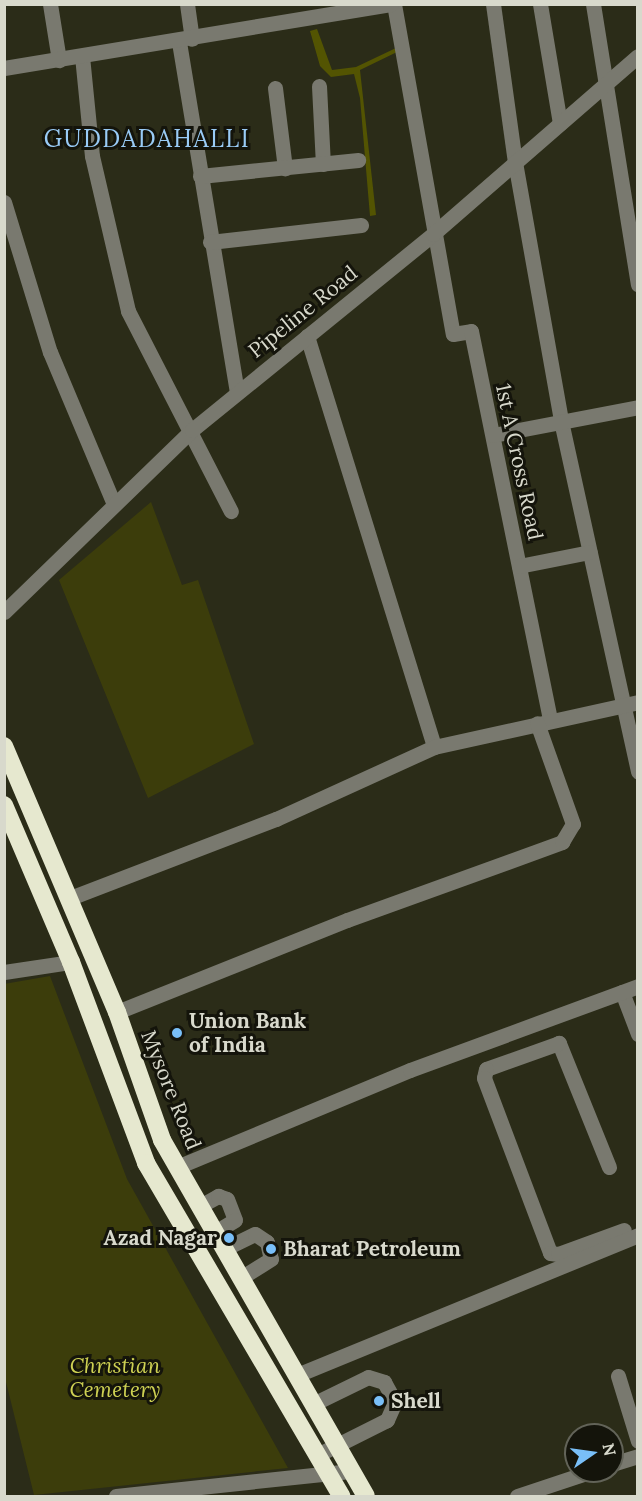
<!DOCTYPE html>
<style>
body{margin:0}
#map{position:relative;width:642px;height:1501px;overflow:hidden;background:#2b2c18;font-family:Lora,serif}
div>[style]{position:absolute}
.green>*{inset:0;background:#3c3d0b}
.water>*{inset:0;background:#535402}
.minor>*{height:15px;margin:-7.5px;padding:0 7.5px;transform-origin:7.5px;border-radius:7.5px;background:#79796f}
.highway>*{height:18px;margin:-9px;padding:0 9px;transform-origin:9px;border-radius:9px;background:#e6e8cf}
.dots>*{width:16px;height:16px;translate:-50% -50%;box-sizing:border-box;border:3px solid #14140b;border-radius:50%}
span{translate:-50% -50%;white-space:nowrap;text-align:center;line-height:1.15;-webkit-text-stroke:6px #14140b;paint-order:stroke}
.street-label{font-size:21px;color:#d8d9cc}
.poi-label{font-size:21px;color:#d8d9cc;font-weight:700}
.left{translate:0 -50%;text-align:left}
.right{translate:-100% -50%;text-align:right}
.park-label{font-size:21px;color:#ced153;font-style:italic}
.quarter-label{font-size:24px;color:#99cbf6;letter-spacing:1.5px}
.frame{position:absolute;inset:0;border:6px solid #d8d9cc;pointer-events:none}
.north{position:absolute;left:564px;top:1423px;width:60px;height:60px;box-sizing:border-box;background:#14140b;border:2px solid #626358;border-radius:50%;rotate:77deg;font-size:16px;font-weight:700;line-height:24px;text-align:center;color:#d8d9cc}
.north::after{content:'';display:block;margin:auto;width:21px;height:27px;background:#79bff8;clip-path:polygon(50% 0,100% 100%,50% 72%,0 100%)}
</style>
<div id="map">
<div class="green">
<div style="clip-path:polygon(151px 502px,182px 585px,198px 580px,254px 744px,148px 798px,59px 580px)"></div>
<div style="clip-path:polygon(50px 976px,127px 1179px,288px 1468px,34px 1495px,5px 1378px,4px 984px)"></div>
</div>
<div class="water">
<div style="clip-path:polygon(317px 29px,332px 70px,356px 67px,396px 48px,397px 52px,360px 70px,376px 215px,370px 216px,360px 98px,354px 74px,331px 77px,320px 66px,310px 31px)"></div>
</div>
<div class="minor">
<div style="left:50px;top:4px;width:57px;rotate:80.9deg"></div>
<div style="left:187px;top:4px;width:35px;rotate:82deg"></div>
<div style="left:394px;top:4px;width:335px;rotate:79.9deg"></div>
<div style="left:453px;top:334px;width:18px;rotate:-9deg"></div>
<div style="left:471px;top:331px;width:397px;rotate:78.5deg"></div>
<div style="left:493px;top:4px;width:160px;rotate:82.1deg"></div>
<div style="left:515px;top:162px;width:263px;rotate:79.9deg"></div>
<div style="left:561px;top:421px;width:359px;rotate:77.6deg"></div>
<div style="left:540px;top:4px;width:121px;rotate:80.5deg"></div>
<div style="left:593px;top:4px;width:284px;rotate:80.9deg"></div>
<div style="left:179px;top:42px;width:355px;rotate:80.6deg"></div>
<div style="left:82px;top:56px;width:100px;rotate:84.3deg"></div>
<div style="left:92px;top:156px;width:159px;rotate:76.9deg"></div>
<div style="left:128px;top:311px;width:225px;rotate:62.8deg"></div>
<div style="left:4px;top:68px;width:392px;rotate:-9.4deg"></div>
<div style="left:319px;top:86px;width:78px;rotate:87.1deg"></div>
<div style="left:275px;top:88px;width:81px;rotate:82.9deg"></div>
<div style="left:200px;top:176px;width:159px;rotate:-5.8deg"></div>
<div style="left:4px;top:202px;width:157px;rotate:73deg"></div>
<div style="left:50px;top:352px;width:165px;rotate:67.2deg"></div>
<div style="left:210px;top:242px;width:152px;rotate:-6.4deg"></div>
<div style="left:307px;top:336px;width:430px;rotate:72.8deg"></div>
<div style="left:493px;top:435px;width:148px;rotate:-10.9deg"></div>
<div style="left:519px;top:566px;width:72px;rotate:-11.2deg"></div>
<div style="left:4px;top:612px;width:262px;rotate:-44.1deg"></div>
<div style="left:192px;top:430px;width:311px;rotate:-39.1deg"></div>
<div style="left:433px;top:234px;width:271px;rotate:-41deg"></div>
<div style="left:70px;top:898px;width:221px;rotate:-21deg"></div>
<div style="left:276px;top:819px;width:174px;rotate:-24.5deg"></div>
<div style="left:434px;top:747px;width:209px;rotate:-12.4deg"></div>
<div style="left:4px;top:972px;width:68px;rotate:-8.5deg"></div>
<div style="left:622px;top:992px;width:45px;rotate:69.1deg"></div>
<div style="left:117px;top:1012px;width:248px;rotate:-21.8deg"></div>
<div style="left:347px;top:920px;width:229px;rotate:-19.9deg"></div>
<div style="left:562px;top:842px;width:21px;rotate:-59deg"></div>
<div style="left:573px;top:824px;width:107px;rotate:-109.6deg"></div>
<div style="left:177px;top:1167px;width:252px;rotate:-22.6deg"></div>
<div style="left:410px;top:1070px;width:243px;rotate:-20.2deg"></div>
<div style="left:609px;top:1167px;width:134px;rotate:-112deg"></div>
<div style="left:559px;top:1043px;width:77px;rotate:160.4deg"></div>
<div style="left:486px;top:1069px;width:9px;rotate:103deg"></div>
<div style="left:484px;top:1078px;width:187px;rotate:69.3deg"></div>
<div style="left:550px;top:1253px;width:8px;rotate:7deg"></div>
<div style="left:558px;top:1254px;width:70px;rotate:-20deg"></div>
<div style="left:200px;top:1206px;width:21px;rotate:-29deg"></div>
<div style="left:218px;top:1196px;width:9px;rotate:18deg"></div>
<div style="left:227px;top:1199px;width:22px;rotate:69deg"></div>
<div style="left:235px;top:1220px;width:23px;rotate:149deg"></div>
<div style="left:224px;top:1249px;width:34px;rotate:-26deg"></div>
<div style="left:255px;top:1234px;width:14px;rotate:34deg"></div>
<div style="left:267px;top:1242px;width:17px;rotate:77deg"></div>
<div style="left:271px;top:1259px;width:36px;rotate:148deg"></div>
<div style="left:297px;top:1375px;width:369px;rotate:-22.3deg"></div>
<div style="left:618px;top:1376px;width:68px;rotate:72.9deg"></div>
<div style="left:313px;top:1404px;width:61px;rotate:-26.1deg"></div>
<div style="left:368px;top:1377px;width:17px;rotate:17deg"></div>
<div style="left:384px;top:1382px;width:23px;rotate:61deg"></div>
<div style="left:395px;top:1402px;width:20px;rotate:114deg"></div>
<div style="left:387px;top:1420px;width:78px;rotate:153.4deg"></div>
<div style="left:612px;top:1464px;width:27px;rotate:-17deg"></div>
<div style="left:116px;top:1496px;width:236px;rotate:-6.1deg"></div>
<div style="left:517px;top:1496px;width:79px;rotate:-18.4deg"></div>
</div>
<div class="highway">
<div style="left:4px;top:746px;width:289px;rotate:67deg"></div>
<div style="left:117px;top:1012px;width:136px;rotate:70.6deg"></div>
<div style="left:162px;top:1140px;width:410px;rotate:60.2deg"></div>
<div style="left:4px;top:805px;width:171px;rotate:66.9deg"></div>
<div style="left:71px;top:962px;width:215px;rotate:69.5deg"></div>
<div style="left:146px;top:1163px;width:386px;rotate:59.6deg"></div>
</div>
<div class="dots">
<div style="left:177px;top:1033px;background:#79bff8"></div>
<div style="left:229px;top:1238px;background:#79bff8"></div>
<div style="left:271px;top:1249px;background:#79bff8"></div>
<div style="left:379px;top:1401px;background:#79bff8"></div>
</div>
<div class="street-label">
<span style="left:303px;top:312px;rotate:-39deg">Pipeline Road</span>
<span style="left:519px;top:462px;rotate:78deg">1st A Cross Road</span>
<span style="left:171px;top:1090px;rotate:68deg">Mysore Road</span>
</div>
<div class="poi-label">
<span class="left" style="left:189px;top:1033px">Union Bank<br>of India</span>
<span class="right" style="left:217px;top:1238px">Azad Nagar</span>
<span class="left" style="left:283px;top:1249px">Bharat Petroleum</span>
<span class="left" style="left:391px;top:1401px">Shell</span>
</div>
<div class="park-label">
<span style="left:115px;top:1378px">Christian<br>Cemetery</span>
</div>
<div class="quarter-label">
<span style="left:147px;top:139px">GUDDADAHALLI</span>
</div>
<div class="frame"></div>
<div class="north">N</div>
</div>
